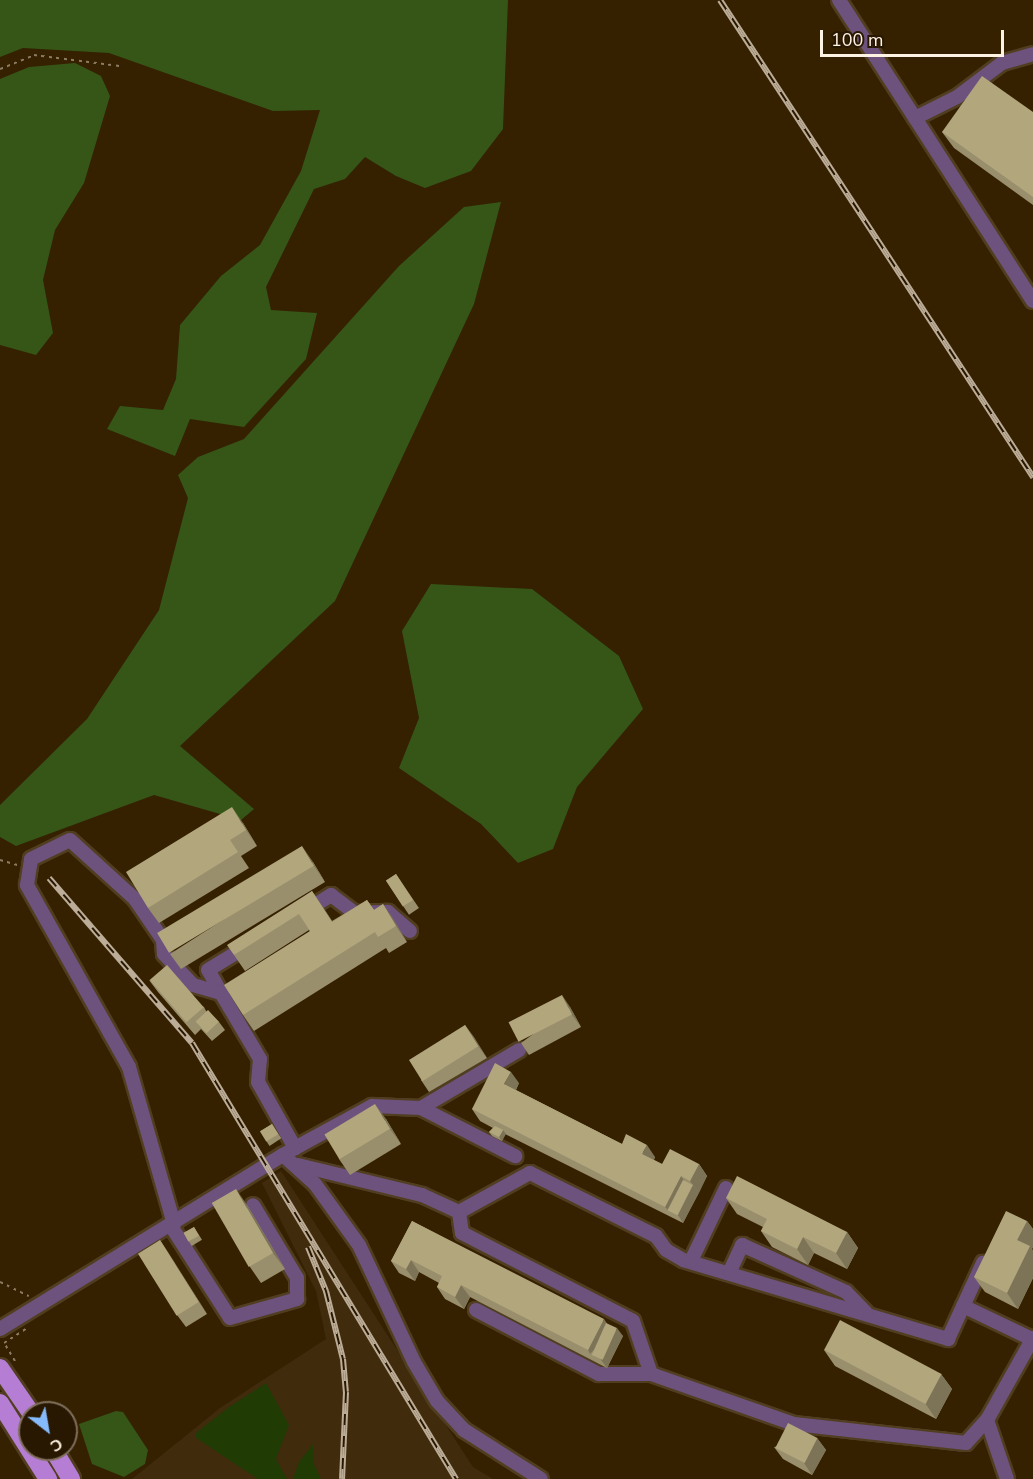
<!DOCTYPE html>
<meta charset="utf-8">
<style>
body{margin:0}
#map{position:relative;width:1033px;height:1479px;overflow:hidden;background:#352000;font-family:"Nunito Sans",sans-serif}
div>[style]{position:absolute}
.built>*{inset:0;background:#402b0c}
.green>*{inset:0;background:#203b04}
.forest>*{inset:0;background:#355617}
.path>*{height:2px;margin-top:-1px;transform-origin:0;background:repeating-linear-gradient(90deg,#8c7b63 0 3px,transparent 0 7.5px)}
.roads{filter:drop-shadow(2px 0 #513e20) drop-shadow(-2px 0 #513e20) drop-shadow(0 2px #513e20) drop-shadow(0 -2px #513e20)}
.minor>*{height:14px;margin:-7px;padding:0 7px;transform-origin:7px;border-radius:7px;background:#6d527d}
.major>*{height:18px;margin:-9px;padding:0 9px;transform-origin:9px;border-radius:9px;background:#b67dd5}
.rail>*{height:6px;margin-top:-3px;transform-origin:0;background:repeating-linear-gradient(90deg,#281701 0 11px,#bcad98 0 22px);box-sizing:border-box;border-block:2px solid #bcad98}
.wall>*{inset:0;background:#998f6c;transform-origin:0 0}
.shaded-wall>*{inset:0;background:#7d7458}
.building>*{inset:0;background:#b2a67d;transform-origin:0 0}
span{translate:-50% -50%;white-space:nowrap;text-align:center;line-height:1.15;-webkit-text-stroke:6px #281701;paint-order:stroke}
.north{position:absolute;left:18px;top:1401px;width:60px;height:60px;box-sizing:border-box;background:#281701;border:2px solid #7e6f5c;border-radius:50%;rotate:149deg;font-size:16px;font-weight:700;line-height:24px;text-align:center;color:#fff3e4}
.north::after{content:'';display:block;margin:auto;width:21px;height:27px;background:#85bbfb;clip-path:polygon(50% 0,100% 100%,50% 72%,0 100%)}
.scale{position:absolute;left:820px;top:30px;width:184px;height:27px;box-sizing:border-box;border:3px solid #fff3e4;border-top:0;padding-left:8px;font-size:18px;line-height:21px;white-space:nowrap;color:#fff3e4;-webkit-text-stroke:4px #281701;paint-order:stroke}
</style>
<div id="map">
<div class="built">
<div style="clip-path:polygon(281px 1171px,473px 1467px,493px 1479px,132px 1479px,220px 1408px,326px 1339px,316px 1291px,262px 1183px)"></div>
</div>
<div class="green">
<div style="clip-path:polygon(266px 1383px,289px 1425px,276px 1459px,287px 1479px,258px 1479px,196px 1438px,196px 1433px,229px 1407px)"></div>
<div style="clip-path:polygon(313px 1444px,313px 1462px,321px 1479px,293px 1479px,299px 1462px)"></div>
</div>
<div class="forest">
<div style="clip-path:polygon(0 0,508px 0,503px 129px,471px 171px,425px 188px,396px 176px,365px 157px,345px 179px,314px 189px,266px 287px,271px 310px,317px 313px,306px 359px,244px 427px,190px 419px,175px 456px,107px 429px,120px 406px,163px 410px,176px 379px,180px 325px,221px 276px,260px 245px,301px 171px,320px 110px,273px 111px,109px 53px,23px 48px,0 57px)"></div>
<div style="clip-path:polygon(75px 63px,101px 76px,110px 96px,84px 183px,55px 230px,43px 280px,53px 333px,36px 355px,0 345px,0 79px,29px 67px)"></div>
<div style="clip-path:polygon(501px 202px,474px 304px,335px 601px,180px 746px,254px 809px,241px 820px,154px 795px,16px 846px,0 837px,0 805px,87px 719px,159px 610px,188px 498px,178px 475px,198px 457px,244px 439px,399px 266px,464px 207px)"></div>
<div style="clip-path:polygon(431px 584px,532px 589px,619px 656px,643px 709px,577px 787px,553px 849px,518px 863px,481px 824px,399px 768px,419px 718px,402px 631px)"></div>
<div style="clip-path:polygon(116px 1411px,123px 1412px,148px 1450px,145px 1464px,124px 1477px,92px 1464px,79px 1424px)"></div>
</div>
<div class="path">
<div style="left:0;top:69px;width:37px;rotate:-22deg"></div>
<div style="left:34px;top:55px;width:86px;rotate:7.4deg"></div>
<div style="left:0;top:860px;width:18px;rotate:16deg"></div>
<div style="left:0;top:1282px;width:32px;rotate:26deg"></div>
<div style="left:15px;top:1361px;width:21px;rotate:-121deg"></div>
<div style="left:4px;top:1343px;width:27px;rotate:-33deg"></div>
</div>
<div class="roads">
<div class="minor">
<div style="left:839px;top:0;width:358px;rotate:57.2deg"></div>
<div style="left:915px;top:118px;width:47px;rotate:-26.6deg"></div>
<div style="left:957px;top:97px;width:56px;rotate:-37.1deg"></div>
<div style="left:1002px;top:63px;width:32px;rotate:-16deg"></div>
<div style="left:304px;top:912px;width:32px;rotate:-32deg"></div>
<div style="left:331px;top:895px;width:30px;rotate:37deg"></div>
<div style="left:355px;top:913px;width:33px;rotate:-2deg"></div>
<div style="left:388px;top:912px;width:29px;rotate:41deg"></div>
<div style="left:221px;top:993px;width:26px;rotate:-119deg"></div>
<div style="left:208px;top:970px;width:48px;rotate:-31.4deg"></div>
<div style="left:421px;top:1108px;width:114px;rotate:-30.6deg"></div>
<div style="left:295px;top:1148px;width:88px;rotate:-28.6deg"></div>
<div style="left:372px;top:1106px;width:49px;rotate:2.3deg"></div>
<div style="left:421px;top:1108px;width:106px;rotate:27.1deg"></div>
<div style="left:298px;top:1165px;width:128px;rotate:13.6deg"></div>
<div style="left:422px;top:1195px;width:41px;rotate:24.7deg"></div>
<div style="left:459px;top:1212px;width:81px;rotate:-28.8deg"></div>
<div style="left:530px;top:1173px;width:141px;rotate:26.6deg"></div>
<div style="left:656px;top:1236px;width:17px;rotate:54deg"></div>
<div style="left:666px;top:1250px;width:20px;rotate:30deg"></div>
<div style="left:683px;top:1260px;width:277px;rotate:16.6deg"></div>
<div style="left:948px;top:1339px;width:84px;rotate:-65.3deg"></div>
<div style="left:459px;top:1212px;width:21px;rotate:82deg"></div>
<div style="left:462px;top:1233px;width:192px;rotate:27.2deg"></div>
<div style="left:633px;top:1321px;width:56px;rotate:71.2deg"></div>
<div style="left:651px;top:1374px;width:151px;rotate:19.3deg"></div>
<div style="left:794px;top:1424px;width:173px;rotate:6.3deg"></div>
<div style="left:966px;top:1443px;width:31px;rotate:-48deg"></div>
<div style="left:174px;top:1224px;width:163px;rotate:-106deg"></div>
<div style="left:129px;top:1067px;width:209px;rotate:-119.3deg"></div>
<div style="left:27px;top:885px;width:26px;rotate:-81deg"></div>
<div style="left:31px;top:859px;width:43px;rotate:-26deg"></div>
<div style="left:70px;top:840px;width:88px;rotate:42.2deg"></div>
<div style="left:135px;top:899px;width:50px;rotate:55.7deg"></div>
<div style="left:163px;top:940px;width:14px;rotate:86deg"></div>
<div style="left:164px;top:954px;width:42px;rotate:46.9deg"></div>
<div style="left:193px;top:985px;width:29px;rotate:16deg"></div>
<div style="left:221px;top:993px;width:77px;rotate:59.4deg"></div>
<div style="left:260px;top:1059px;width:23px;rotate:95deg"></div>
<div style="left:258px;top:1082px;width:76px;rotate:60.7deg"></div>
<div style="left:295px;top:1148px;width:14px;rotate:150deg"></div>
<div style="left:171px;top:1226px;width:109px;rotate:57.3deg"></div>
<div style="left:230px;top:1318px;width:70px;rotate:-15.8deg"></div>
<div style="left:297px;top:1299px;width:21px;rotate:-90deg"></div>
<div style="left:297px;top:1278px;width:85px;rotate:-121.1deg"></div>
<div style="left:691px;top:1261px;width:81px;rotate:-64.4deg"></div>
<div style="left:730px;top:1271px;width:29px;rotate:-65deg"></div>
<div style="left:742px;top:1245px;width:114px;rotate:24.3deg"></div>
<div style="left:846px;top:1292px;width:29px;rotate:46deg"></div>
<div style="left:963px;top:1306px;width:76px;rotate:25.6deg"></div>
<div style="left:476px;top:1310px;width:139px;rotate:27.5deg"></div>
<div style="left:599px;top:1374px;width:52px"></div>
<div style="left:0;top:1329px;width:332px;rotate:-31.6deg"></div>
<div style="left:283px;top:1155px;width:43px;rotate:42.2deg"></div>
<div style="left:315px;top:1184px;width:75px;rotate:54.2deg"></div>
<div style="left:359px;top:1245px;width:129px;rotate:64.8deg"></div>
<div style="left:414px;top:1362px;width:45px;rotate:59.5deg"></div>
<div style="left:437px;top:1401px;width:40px;rotate:47deg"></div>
<div style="left:464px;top:1430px;width:91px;rotate:32.5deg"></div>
<div style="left:1007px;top:1479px;width:62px;rotate:-108.7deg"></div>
<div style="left:987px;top:1420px;width:94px;rotate:-60.7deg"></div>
</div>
<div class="major">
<div style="left:0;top:1368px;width:55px;rotate:55.4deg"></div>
<div style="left:0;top:1403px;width:90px;rotate:57.7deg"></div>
<div style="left:53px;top:1449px;width:35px;rotate:59deg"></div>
</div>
</div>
<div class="rail">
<div style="left:720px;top:0;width:571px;rotate:56.73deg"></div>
<div style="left:49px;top:878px;width:218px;rotate:49.1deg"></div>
<div style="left:192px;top:1043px;width:510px;rotate:58.8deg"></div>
<div style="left:308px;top:1247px;width:48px;rotate:67.8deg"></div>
<div style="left:326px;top:1291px;width:70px;rotate:76deg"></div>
<div style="left:343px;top:1359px;width:33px;rotate:85deg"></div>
<div style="left:346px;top:1392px;width:87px;rotate:92.6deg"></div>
</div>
<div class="wall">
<div style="clip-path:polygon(1033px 112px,1033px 205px,954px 148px,942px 132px)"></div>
<div style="clip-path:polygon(243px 823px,257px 846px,241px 856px,249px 868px,159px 923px,148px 908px)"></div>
<div style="clip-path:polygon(313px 862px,325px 882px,181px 969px,170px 954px)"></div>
<div style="left:396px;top:874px;width:41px;height:12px;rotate:56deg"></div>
<div style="clip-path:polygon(312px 891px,332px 921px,367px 900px,374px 910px,383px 904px,407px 942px,389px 953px,386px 948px,254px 1031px,243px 1015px,310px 931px,309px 930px,245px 971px,234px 955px)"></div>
<div style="clip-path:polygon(149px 980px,204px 1007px,206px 1011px,219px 1022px,225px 1030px,212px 1041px,201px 1029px,195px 1035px,158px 992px)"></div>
<div style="clip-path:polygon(570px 1007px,581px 1027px,529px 1055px,521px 1043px)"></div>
<div style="clip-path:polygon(465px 1025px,487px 1058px,429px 1092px,421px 1080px)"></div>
<div style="clip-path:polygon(519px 1083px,516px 1090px,622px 1144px,655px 1157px,654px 1160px,662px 1164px,699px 1164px,707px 1176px,683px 1223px,505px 1134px,502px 1141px,492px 1136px,489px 1132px,493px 1128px,480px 1121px,472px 1109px)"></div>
<div style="clip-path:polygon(386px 1119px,401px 1144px,350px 1175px,339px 1159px)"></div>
<div style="left:272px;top:1124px;width:17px;height:14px;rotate:57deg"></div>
<div style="clip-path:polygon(726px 1198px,847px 1232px,858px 1248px,847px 1269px,814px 1253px,808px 1265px,772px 1247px,761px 1231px,763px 1227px,737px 1214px)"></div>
<div style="clip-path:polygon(247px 1205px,285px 1269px,261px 1283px,250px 1267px)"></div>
<div style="clip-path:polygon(412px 1221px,606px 1323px,623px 1336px,607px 1368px,470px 1297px,464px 1309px,445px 1299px,437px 1287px,439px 1283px,419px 1272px,415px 1281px,399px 1273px,391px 1261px)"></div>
<div style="clip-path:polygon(1027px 1221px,1033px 1229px,1033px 1247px,1032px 1249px,1033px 1251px,1033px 1278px,1018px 1309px,985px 1292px,974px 1277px)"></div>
<div style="left:194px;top:1227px;width:15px;height:12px;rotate:58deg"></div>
<div style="clip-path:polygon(160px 1240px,207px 1314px,186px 1327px,177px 1315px)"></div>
<div style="clip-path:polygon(824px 1350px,941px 1374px,952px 1389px,936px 1419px,835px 1366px)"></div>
<div style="clip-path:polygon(817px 1438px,826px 1450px,812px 1475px,783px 1459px,774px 1447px)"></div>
</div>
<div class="shaded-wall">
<div style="clip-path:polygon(232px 807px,243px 823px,257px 846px,246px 830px)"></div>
<div style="clip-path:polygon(302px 846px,313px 862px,325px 882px,314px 866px)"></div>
<div style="clip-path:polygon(312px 891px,323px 907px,343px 938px,332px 922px)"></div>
<div style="clip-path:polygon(383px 904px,394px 920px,407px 942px,396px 926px)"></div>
<div style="clip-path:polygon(562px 995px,570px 1007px,581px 1027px,572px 1015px)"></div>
<div style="clip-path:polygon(465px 1025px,474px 1037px,487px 1058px,478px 1046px)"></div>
<div style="clip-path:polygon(511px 1072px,519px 1083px,513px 1096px,504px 1084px)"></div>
<div style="clip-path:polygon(375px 1104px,386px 1119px,401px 1144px,390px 1129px)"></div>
<div style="clip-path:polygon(503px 1130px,506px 1134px,502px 1141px,499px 1137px)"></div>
<div style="clip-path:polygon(647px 1145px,655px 1157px,651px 1166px,642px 1154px)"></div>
<div style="clip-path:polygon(699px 1164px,707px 1176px,699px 1193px,690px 1181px)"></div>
<div style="clip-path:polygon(681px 1176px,689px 1188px,668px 1210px,665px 1207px)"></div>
<div style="clip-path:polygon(693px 1185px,699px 1193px,683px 1223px,678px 1215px)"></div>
<div style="clip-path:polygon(236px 1189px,247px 1205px,285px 1269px,273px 1253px)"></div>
<div style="clip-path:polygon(1027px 1221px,1033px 1229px,1033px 1247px,1032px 1249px,1033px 1251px,1033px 1278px,1018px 1309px,1007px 1293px,1017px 1240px)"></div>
<div style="clip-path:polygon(847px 1232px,858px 1248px,847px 1269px,836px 1253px)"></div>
<div style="clip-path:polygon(803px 1237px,814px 1253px,808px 1265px,797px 1249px)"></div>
<div style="clip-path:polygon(160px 1240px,168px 1252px,207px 1314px,199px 1302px)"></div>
<div style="clip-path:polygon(411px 1260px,419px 1272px,415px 1281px,406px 1269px)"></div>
<div style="clip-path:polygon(461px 1285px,470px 1297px,464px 1309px,455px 1297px)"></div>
<div style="clip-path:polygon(604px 1319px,612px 1331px,590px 1354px,588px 1350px)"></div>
<div style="clip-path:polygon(617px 1328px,623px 1336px,607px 1368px,601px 1360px)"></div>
<div style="clip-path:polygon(941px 1374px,952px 1389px,936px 1419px,925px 1403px)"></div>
<div style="clip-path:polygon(817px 1438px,826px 1450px,812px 1475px,804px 1463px)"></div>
</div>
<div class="building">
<div style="clip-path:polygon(982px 76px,1033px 112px,1033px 197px,942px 132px)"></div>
<div style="clip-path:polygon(232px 807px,246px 830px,230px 840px,238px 852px,148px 908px,126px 872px)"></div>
<div style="left:302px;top:846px;width:23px;height:169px;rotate:59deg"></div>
<div style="left:396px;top:874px;width:31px;height:12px;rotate:57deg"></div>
<div style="clip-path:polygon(312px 891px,332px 922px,367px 900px,374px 910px,383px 904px,396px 926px,378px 937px,375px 932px,243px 1015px,224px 985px,310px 931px,299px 914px,234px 955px,227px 945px)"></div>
<div style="left:167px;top:965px;width:56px;height:23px;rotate:49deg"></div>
<div style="left:562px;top:995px;width:22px;height:60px;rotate:63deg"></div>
<div style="left:208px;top:1010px;width:16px;height:17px;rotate:47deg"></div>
<div style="left:465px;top:1025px;width:25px;height:66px;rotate:58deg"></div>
<div style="clip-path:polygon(495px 1063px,511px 1072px,504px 1084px,622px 1144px,626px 1134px,647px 1145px,642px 1154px,662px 1164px,670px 1149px,699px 1164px,690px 1181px,681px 1176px,665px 1207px,472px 1109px)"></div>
<div style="left:375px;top:1104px;width:29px;height:59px;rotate:59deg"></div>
<div style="left:272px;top:1124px;width:12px;height:14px;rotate:59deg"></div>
<div style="clip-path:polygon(495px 1126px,503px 1130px,499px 1137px,489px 1132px)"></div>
<div style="clip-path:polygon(737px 1176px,847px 1232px,836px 1253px,803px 1237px,797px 1249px,761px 1231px,767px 1219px,726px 1198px)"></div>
<div style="left:683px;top:1180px;width:11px;height:34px;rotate:27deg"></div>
<div style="left:236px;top:1189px;width:74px;height:28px;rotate:60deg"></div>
<div style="clip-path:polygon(1006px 1211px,1027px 1221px,1017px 1240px,1030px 1246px,1007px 1293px,974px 1277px)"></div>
<div style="clip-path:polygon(412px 1221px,604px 1319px,588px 1350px,461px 1285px,455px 1297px,437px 1287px,442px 1276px,411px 1260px,406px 1269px,391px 1261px)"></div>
<div style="left:194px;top:1227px;width:10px;height:12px;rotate:61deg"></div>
<div style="left:160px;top:1240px;width:73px;height:26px;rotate:58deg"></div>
<div style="left:840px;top:1320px;width:115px;height:34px;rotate:28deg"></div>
<div style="left:606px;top:1323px;width:12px;height:35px;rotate:24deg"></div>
<div style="left:788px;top:1423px;width:33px;height:28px;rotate:27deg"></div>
</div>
<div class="north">С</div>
<div class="scale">100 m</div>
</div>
